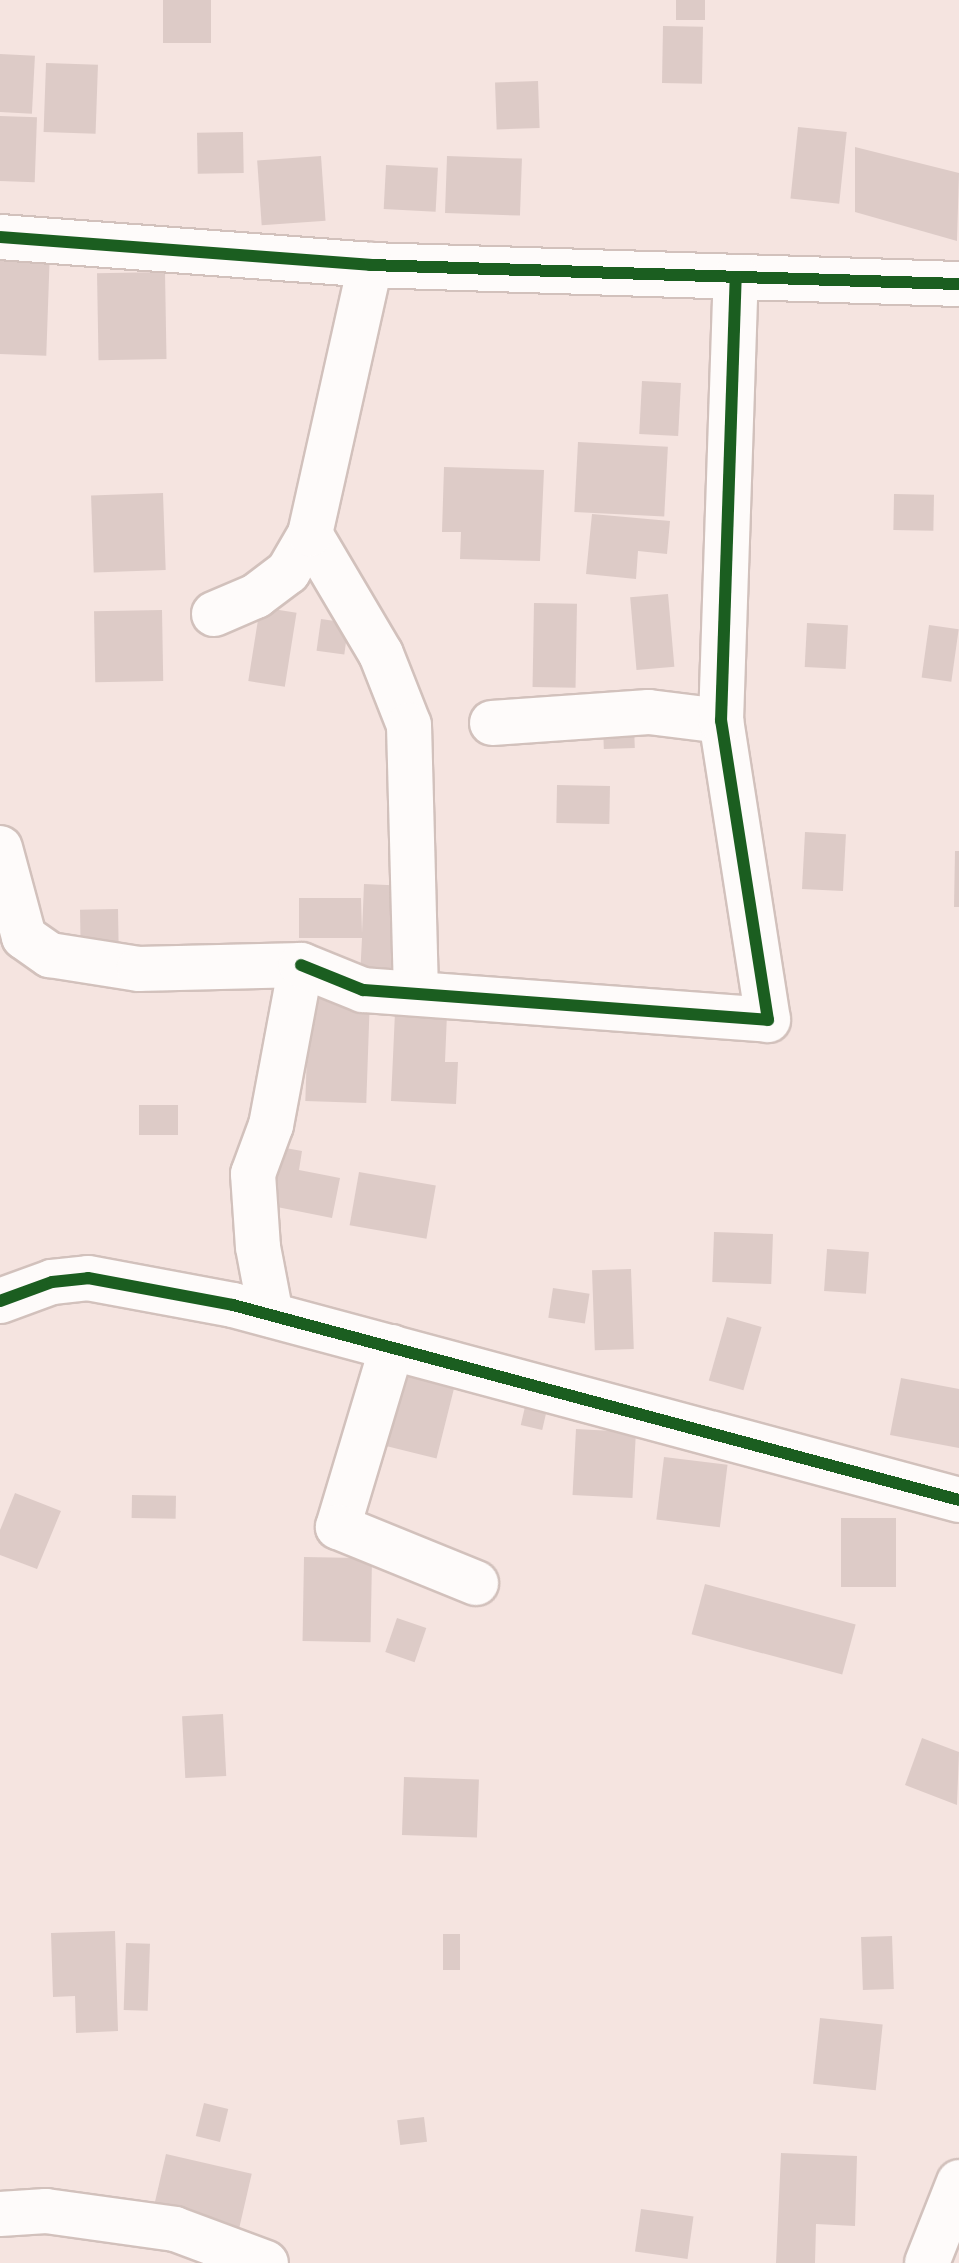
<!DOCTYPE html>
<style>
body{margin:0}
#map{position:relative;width:959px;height:2263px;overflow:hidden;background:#f5e4e0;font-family:Raleway,sans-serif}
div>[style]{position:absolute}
.building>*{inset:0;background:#ddcbc7;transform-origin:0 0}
.roads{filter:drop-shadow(2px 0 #d2c1bc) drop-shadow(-2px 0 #d2c1bc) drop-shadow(0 2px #d2c1bc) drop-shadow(0 -2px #d2c1bc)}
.street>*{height:44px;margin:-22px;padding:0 22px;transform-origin:22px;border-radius:22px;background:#fefbfa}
.cycleway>*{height:12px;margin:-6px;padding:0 6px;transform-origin:6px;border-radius:6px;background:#1b5e20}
span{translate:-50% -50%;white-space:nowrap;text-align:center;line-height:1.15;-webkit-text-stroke:8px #fff;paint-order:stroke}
</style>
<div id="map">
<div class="building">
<div style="left:163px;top:0;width:48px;height:43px"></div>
<div style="left:676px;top:0;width:29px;height:20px"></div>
<div style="left:663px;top:26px;width:40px;height:57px;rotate:1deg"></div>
<div style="left:0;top:54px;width:35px;height:58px;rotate:3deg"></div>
<div style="left:46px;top:63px;width:52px;height:69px;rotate:2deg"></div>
<div style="left:538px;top:81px;width:47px;height:43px;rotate:88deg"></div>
<div style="left:0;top:116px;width:37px;height:65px;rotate:2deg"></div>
<div style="left:798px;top:127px;width:49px;height:72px;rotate:6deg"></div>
<div style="left:243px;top:132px;width:41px;height:46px;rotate:89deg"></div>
<div style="clip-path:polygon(855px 147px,959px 173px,957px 241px,855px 212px)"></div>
<div style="left:321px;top:156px;width:65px;height:64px;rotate:86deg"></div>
<div style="left:447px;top:156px;width:75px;height:57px;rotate:2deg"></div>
<div style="left:386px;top:165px;width:52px;height:44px;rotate:3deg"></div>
<div style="left:0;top:248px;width:50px;height:106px;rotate:2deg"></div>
<div style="left:165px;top:272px;width:87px;height:68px;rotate:89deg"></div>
<div style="left:642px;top:381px;width:39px;height:53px;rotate:3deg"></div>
<div style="left:578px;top:442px;width:90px;height:70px;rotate:3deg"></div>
<div style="clip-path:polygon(444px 467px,544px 470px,540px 561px,460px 559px,461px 532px,442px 532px)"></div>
<div style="left:163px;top:493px;width:77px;height:72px;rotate:88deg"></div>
<div style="left:894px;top:494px;width:40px;height:36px;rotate:1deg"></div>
<div style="clip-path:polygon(592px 514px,670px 521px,667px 554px,638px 551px,636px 579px,586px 574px)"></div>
<div style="left:668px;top:594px;width:73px;height:38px;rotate:85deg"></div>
<div style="left:534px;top:603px;width:43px;height:84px;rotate:1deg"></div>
<div style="left:260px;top:607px;width:37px;height:75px;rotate:9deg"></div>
<div style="left:162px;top:610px;width:71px;height:68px;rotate:89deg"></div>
<div style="left:321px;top:619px;width:28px;height:32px;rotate:8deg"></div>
<div style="left:807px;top:623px;width:41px;height:44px;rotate:3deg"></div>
<div style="left:929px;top:625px;width:30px;height:53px;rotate:8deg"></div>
<div style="left:634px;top:725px;width:23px;height:31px;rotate:88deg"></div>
<div style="left:557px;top:785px;width:53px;height:38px;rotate:1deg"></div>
<div style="left:805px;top:832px;width:41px;height:57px;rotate:3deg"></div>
<div style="clip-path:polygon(955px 851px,959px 851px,959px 907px,954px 907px)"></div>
<div style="clip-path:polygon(364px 884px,410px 886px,406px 979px,360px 977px,362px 938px,299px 938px,299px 898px,361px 898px,362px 933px)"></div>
<div style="left:118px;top:909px;width:47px;height:38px;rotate:89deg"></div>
<div style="left:309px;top:995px;width:61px;height:106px;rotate:2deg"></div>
<div style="clip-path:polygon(395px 1012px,447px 1014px,445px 1062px,458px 1062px,456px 1104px,391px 1101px)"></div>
<div style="left:139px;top:1105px;width:39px;height:30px"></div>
<div style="clip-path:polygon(269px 1145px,302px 1151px,299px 1170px,340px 1178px,332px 1218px,257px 1203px)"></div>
<div style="left:359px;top:1172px;width:78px;height:54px;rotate:10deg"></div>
<div style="left:714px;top:1232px;width:59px;height:50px;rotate:2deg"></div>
<div style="left:827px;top:1249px;width:42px;height:42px;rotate:4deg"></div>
<div style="left:631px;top:1269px;width:80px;height:39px;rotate:88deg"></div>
<div style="left:553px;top:1288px;width:37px;height:30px;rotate:9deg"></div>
<div style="left:727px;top:1317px;width:36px;height:66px;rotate:16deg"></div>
<div style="left:403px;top:1374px;width:53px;height:74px;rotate:14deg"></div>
<div style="clip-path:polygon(901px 1378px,959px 1389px,959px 1448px,890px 1435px)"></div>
<div style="left:530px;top:1385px;width:22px;height:41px;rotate:13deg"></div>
<div style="left:576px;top:1429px;width:60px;height:66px;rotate:3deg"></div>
<div style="left:664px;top:1457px;width:64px;height:63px;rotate:7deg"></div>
<div style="clip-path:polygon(15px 1493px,61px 1511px,37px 1569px,0 1555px,0 1530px)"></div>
<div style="left:132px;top:1495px;width:44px;height:23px;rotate:1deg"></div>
<div style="left:841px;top:1518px;width:55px;height:69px"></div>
<div style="left:304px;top:1557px;width:68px;height:84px;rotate:1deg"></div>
<div style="left:705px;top:1584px;width:156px;height:52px;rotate:15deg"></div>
<div style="left:397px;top:1618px;width:31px;height:36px;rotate:19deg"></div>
<div style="left:223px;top:1714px;width:62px;height:41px;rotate:87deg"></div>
<div style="clip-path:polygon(922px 1738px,959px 1752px,957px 1805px,905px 1785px)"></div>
<div style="left:404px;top:1777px;width:75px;height:58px;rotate:2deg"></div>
<div style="clip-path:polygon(115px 1931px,118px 2031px,76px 2033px,75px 1996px,53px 1997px,51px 1933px)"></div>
<div style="left:443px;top:1934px;width:17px;height:36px"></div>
<div style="left:892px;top:1936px;width:53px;height:31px;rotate:88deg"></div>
<div style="left:126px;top:1943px;width:24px;height:67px;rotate:2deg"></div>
<div style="left:820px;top:2018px;width:63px;height:66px;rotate:6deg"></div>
<div style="left:204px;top:2103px;width:25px;height:34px;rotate:14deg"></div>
<div style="left:424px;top:2117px;width:25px;height:27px;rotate:83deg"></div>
<div style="clip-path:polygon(781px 2153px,857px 2156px,855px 2226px,816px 2224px,815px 2263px,776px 2263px)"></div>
<div style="left:166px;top:2154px;width:88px;height:61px;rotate:13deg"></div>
<div style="left:641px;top:2209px;width:53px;height:43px;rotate:8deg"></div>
</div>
<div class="roads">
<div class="street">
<div style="left:0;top:237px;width:371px;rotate:4.3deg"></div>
<div style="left:370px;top:265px;width:589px;rotate:1.85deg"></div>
<div style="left:310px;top:534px;width:139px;rotate:59.4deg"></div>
<div style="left:381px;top:654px;width:76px;rotate:68.5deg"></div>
<div style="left:409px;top:725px;width:265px;rotate:88.5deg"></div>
<div style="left:214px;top:614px;width:46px;rotate:-23.2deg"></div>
<div style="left:256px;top:596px;width:40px;rotate:-37deg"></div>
<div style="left:288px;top:572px;width:44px;rotate:-59.9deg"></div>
<div style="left:310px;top:534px;width:276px;rotate:-77.4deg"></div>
<div style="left:492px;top:723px;width:157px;rotate:-4deg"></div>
<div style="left:649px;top:712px;width:73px;rotate:7.1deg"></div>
<div style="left:0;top:848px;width:92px;rotate:74.9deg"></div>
<div style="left:24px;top:937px;width:32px;rotate:35deg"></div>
<div style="left:50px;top:955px;width:90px;rotate:8.9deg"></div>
<div style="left:139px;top:969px;width:162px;rotate:-1.4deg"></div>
<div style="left:301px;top:965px;width:163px;rotate:100.6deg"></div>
<div style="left:271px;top:1125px;width:52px;rotate:110.2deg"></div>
<div style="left:253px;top:1174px;width:73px;rotate:86.1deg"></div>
<div style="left:258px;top:1247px;width:69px;rotate:79.2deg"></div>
<div style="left:301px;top:965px;width:67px;rotate:22deg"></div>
<div style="left:363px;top:990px;width:406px;rotate:4.2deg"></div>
<div style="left:768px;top:1020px;width:303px;rotate:-98.9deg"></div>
<div style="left:721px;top:721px;width:444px;rotate:-88.1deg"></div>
<div style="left:0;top:1301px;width:55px;rotate:-20.1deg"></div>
<div style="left:52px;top:1282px;width:36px;rotate:-6deg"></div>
<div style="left:88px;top:1278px;width:147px;rotate:10.5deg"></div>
<div style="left:233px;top:1305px;width:752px;rotate:15.03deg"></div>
<div style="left:392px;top:1347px;width:188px;rotate:106.7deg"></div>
<div style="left:338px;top:1527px;width:149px;rotate:22.1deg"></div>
<div style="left:0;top:2214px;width:46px;rotate:-3.7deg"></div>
<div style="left:46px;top:2211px;width:130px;rotate:7.9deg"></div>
<div style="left:175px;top:2229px;width:97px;rotate:20.5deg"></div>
<div style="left:927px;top:2263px;width:87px;rotate:-68.4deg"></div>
</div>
</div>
<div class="cycleway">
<div style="left:0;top:237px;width:371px;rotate:4.3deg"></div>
<div style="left:370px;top:265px;width:589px;rotate:1.85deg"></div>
<div style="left:301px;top:965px;width:67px;rotate:22deg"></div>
<div style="left:363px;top:990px;width:406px;rotate:4.2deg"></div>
<div style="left:768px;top:1020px;width:303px;rotate:-98.9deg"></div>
<div style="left:721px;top:721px;width:444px;rotate:-88.1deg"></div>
<div style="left:0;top:1301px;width:55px;rotate:-20.1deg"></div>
<div style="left:52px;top:1282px;width:36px;rotate:-6deg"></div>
<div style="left:88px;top:1278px;width:147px;rotate:10.5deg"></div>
<div style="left:233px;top:1305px;width:752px;rotate:15.03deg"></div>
</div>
</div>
